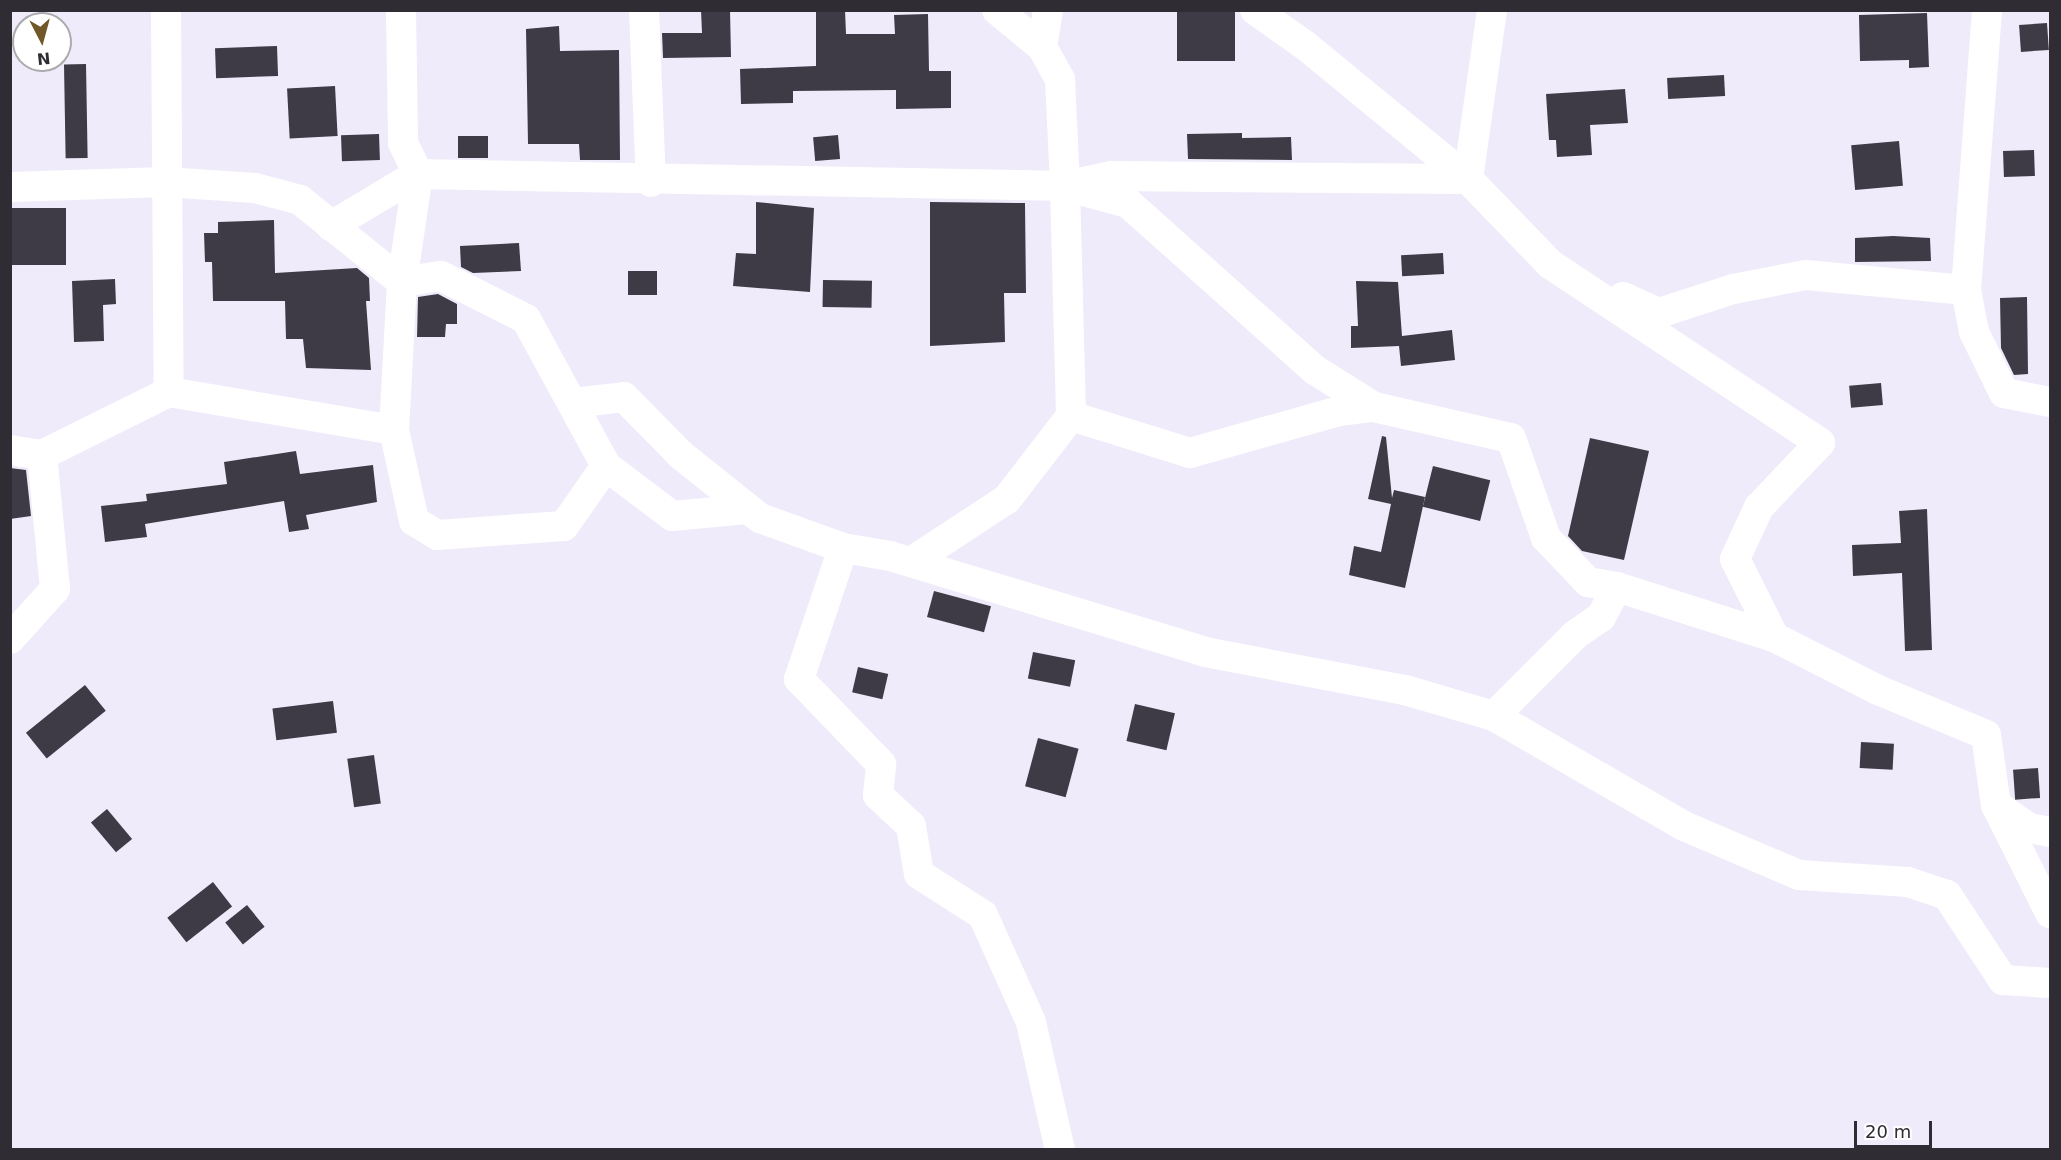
<!DOCTYPE html>
<style>
body{margin:0}
#map{position:relative;width:2061px;height:1160px;overflow:hidden;background:#f0ebfa;font-family:"DejaVu Sans",sans-serif}
div>[style]{position:absolute}
.building>*{inset:0;background:#3e3a46;transform-origin:0 0}
.minor>*{height:30px;margin:-15px;padding:0 15px;transform-origin:15px;border-radius:15px;background:#fff}
span{translate:-50% -50%;white-space:nowrap;text-align:center;line-height:1.15;-webkit-text-stroke:6px #fff;paint-order:stroke}
.frame{position:absolute;inset:0;border:12px solid #2f2d33;pointer-events:none}
.north{position:absolute;left:12px;top:12px;width:60px;height:60px;box-sizing:border-box;background:#fff;border:2px solid #acabad;border-radius:50%;rotate:174deg;font-size:16px;font-weight:700;line-height:24px;text-align:center;color:#2f2d33}
.north::after{content:'';display:block;margin:auto;width:21px;height:27px;background:#705829;clip-path:polygon(50% 0,100% 100%,50% 72%,0 100%)}
.scale{position:absolute;left:1854px;top:1121px;width:78px;height:27px;box-sizing:border-box;border:3px solid #2f2d33;border-top:0;padding-left:8px;font-size:18px;line-height:21px;white-space:nowrap;color:#2f2d33;-webkit-text-stroke:4px #fff;paint-order:stroke}
</style>
<div id="map">
<div class="building">
<div style="clip-path:polygon(701px 10px,730px 10px,731px 57px,663px 58px,662px 33px,702px 33px)"></div>
<div style="clip-path:polygon(816px 10px,845px 10px,846px 34px,895px 34px,894px 15px,928px 14px,929px 71px,951px 71px,951px 108px,896px 109px,896px 90px,793px 91px,793px 103px,741px 104px,740px 69px,816px 66px)"></div>
<div style="left:1177px;top:10px;width:58px;height:51px"></div>
<div style="clip-path:polygon(1927px 13px,1929px 67px,1909px 68px,1909px 60px,1860px 61px,1859px 15px)"></div>
<div style="left:2047px;top:23px;width:27px;height:28px;rotate:86deg"></div>
<div style="clip-path:polygon(559px 26px,560px 51px,619px 50px,620px 160px,580px 160px,579px 144px,528px 144px,526px 29px)"></div>
<div style="left:277px;top:46px;width:30px;height:62px;rotate:88deg"></div>
<div style="left:86px;top:64px;width:94px;height:22px;rotate:89deg"></div>
<div style="left:1724px;top:75px;width:21px;height:57px;rotate:87deg"></div>
<div style="left:335px;top:86px;width:50px;height:48px;rotate:87deg"></div>
<div style="clip-path:polygon(1625px 89px,1628px 123px,1590px 125px,1592px 155px,1557px 157px,1556px 140px,1549px 140px,1546px 94px)"></div>
<div style="clip-path:polygon(1242px 133px,1242px 138px,1291px 137px,1292px 160px,1188px 159px,1187px 134px)"></div>
<div style="left:379px;top:134px;width:26px;height:38px;rotate:88deg"></div>
<div style="left:838px;top:135px;width:24px;height:25px;rotate:85deg"></div>
<div style="left:458px;top:136px;width:30px;height:22px"></div>
<div style="left:1899px;top:141px;width:45px;height:48px;rotate:85deg"></div>
<div style="left:2034px;top:150px;width:26px;height:31px;rotate:88deg"></div>
<div style="clip-path:polygon(756px 202px,814px 208px,810px 292px,733px 286px,736px 253px,756px 254px)"></div>
<div style="clip-path:polygon(930px 202px,1025px 203px,1026px 293px,1004px 293px,1005px 342px,930px 346px)"></div>
<div style="left:10px;top:208px;width:56px;height:57px"></div>
<div style="clip-path:polygon(274px 220px,275px 273px,357px 268px,369px 278px,370px 301px,366px 301px,371px 370px,306px 368px,303px 339px,286px 339px,285px 301px,213px 301px,212px 262px,205px 262px,204px 233px,218px 233px,218px 222px)"></div>
<div style="clip-path:polygon(1893px 236px,1930px 238px,1931px 261px,1855px 262px,1855px 238px)"></div>
<div style="clip-path:polygon(519px 243px,521px 271px,473px 273px,461px 267px,460px 246px)"></div>
<div style="left:1443px;top:253px;width:21px;height:42px;rotate:87deg"></div>
<div style="left:628px;top:271px;width:29px;height:24px"></div>
<div style="clip-path:polygon(115px 279px,116px 304px,103px 305px,104px 341px,74px 342px,72px 281px)"></div>
<div style="left:823px;top:280px;width:49px;height:27px;rotate:1deg"></div>
<div style="clip-path:polygon(1356px 281px,1398px 282px,1402px 336px,1452px 330px,1455px 360px,1401px 366px,1399px 346px,1351px 348px,1351px 326px,1358px 326px)"></div>
<div style="clip-path:polygon(438px 294px,457px 304px,457px 324px,446px 324px,445px 337px,417px 337px,418px 297px)"></div>
<div style="clip-path:polygon(2027px 297px,2028px 374px,2014px 375px,2001px 348px,2000px 298px)"></div>
<div style="left:1881px;top:383px;width:22px;height:32px;rotate:85deg"></div>
<div style="clip-path:polygon(1382px 436px,1386px 437px,1392px 498px,1394px 490px,1425px 497px,1405px 588px,1349px 575px,1354px 546px,1381px 552px,1391px 504px,1368px 499px)"></div>
<div style="clip-path:polygon(1590px 438px,1649px 451px,1624px 560px,1582px 551px,1568px 536px)"></div>
<div style="clip-path:polygon(296px 451px,300px 474px,373px 465px,377px 502px,306px 515px,309px 529px,289px 532px,284px 501px,145px 524px,147px 537px,105px 542px,101px 506px,147px 501px,146px 494px,227px 484px,224px 462px)"></div>
<div style="left:1433px;top:466px;width:59px;height:42px;rotate:14deg"></div>
<div style="clip-path:polygon(10px 468px,26px 470px,31px 516px,10px 519px)"></div>
<div style="clip-path:polygon(1927px 509px,1932px 650px,1905px 651px,1902px 573px,1853px 576px,1852px 545px,1901px 543px,1899px 511px)"></div>
<div style="left:934px;top:591px;width:59px;height:27px;rotate:15deg"></div>
<div style="left:1033px;top:652px;width:43px;height:27px;rotate:11deg"></div>
<div style="left:858px;top:667px;width:31px;height:26px;rotate:13deg"></div>
<div style="left:85px;top:685px;width:33px;height:76px;rotate:51deg"></div>
<div style="left:333px;top:701px;width:32px;height:61px;rotate:83deg"></div>
<div style="left:1135px;top:704px;width:41px;height:38px;rotate:13deg"></div>
<div style="left:1038px;top:738px;width:42px;height:50px;rotate:15deg"></div>
<div style="left:1861px;top:742px;width:33px;height:26px;rotate:3deg"></div>
<div style="left:374px;top:755px;width:49px;height:27px;rotate:82deg"></div>
<div style="left:2038px;top:768px;width:30px;height:25px;rotate:86deg"></div>
<div style="left:107px;top:809px;width:39px;height:21px;rotate:50deg"></div>
<div style="left:213px;top:882px;width:31px;height:58px;rotate:52deg"></div>
<div style="left:247px;top:905px;width:28px;height:28px;rotate:51deg"></div>
</div>
<div class="minor">
<div style="left:166px;top:10px;width:382px;rotate:89.6deg"></div>
<div style="left:401px;top:10px;width:133px;rotate:89.1deg"></div>
<div style="left:403px;top:143px;width:34px;rotate:64deg"></div>
<div style="left:418px;top:174px;width:647px;rotate:1.06deg"></div>
<div style="left:1065px;top:186px;width:230px;rotate:88.5deg"></div>
<div style="left:1071px;top:416px;width:105px;rotate:127.6deg"></div>
<div style="left:1007px;top:499px;width:115px;rotate:146.7deg"></div>
<div style="left:644px;top:10px;width:172px;rotate:87.7deg"></div>
<div style="left:997px;top:10px;width:58px;rotate:39.4deg"></div>
<div style="left:1048px;top:10px;width:37px;rotate:99deg"></div>
<div style="left:1042px;top:47px;width:37px;rotate:61deg"></div>
<div style="left:1060px;top:79px;width:107px;rotate:87.3deg"></div>
<div style="left:1065px;top:186px;width:65px;rotate:15.1deg"></div>
<div style="left:1128px;top:203px;width:251px;rotate:41.8deg"></div>
<div style="left:1315px;top:370px;width:70px;rotate:32.1deg"></div>
<div style="left:1255px;top:10px;width:62px;rotate:35.2deg"></div>
<div style="left:1306px;top:46px;width:210px;rotate:39.4deg"></div>
<div style="left:1468px;top:179px;width:118px;rotate:46deg"></div>
<div style="left:1550px;top:264px;width:324px;rotate:33.5deg"></div>
<div style="left:1820px;top:443px;width:88px;rotate:133.6deg"></div>
<div style="left:1759px;top:507px;width:57px;rotate:114.8deg"></div>
<div style="left:1735px;top:559px;width:87px;rotate:63.4deg"></div>
<div style="left:1065px;top:186px;width:48px;rotate:-12deg"></div>
<div style="left:1112px;top:176px;width:356px;rotate:0.5deg"></div>
<div style="left:1468px;top:179px;width:171px;rotate:-81.9deg"></div>
<div style="left:10px;top:187px;width:156px;rotate:-1.8deg"></div>
<div style="left:166px;top:182px;width:89px;rotate:3.9deg"></div>
<div style="left:255px;top:188px;width:47px;rotate:14.9deg"></div>
<div style="left:300px;top:200px;width:131px;rotate:38.8deg"></div>
<div style="left:402px;top:282px;width:148px;rotate:93.1deg"></div>
<div style="left:331px;top:226px;width:101px;rotate:-30.9deg"></div>
<div style="left:418px;top:174px;width:109px;rotate:98.4deg"></div>
<div style="left:402px;top:282px;width:39px;rotate:-9deg"></div>
<div style="left:441px;top:276px;width:95px;rotate:26.8deg"></div>
<div style="left:526px;top:319px;width:167px;rotate:61.4deg"></div>
<div style="left:606px;top:466px;width:83px;rotate:37.1deg"></div>
<div style="left:672px;top:516px;width:75px;rotate:-5.3deg"></div>
<div style="left:1966px;top:290px;width:281px;rotate:-85.7deg"></div>
<div style="left:1623px;top:297px;width:39px;rotate:24deg"></div>
<div style="left:1659px;top:313px;width:78px;rotate:-18deg"></div>
<div style="left:1733px;top:289px;width:74px;rotate:-10.9deg"></div>
<div style="left:1806px;top:275px;width:161px;rotate:5.4deg"></div>
<div style="left:1966px;top:290px;width:43px;rotate:79.2deg"></div>
<div style="left:1974px;top:332px;width:68px;rotate:63.8deg"></div>
<div style="left:2004px;top:393px;width:47px;rotate:11.1deg"></div>
<div style="left:573px;top:403px;width:51px;rotate:-6.7deg"></div>
<div style="left:624px;top:397px;width:81px;rotate:45.5deg"></div>
<div style="left:681px;top:455px;width:101px;rotate:38.6deg"></div>
<div style="left:760px;top:518px;width:88px;rotate:19.9deg"></div>
<div style="left:1071px;top:416px;width:125px;rotate:17.3deg"></div>
<div style="left:1190px;top:453px;width:155px;rotate:-15.7deg"></div>
<div style="left:1339px;top:411px;width:35px;rotate:-7deg"></div>
<div style="left:1374px;top:407px;width:140px;rotate:12.8deg"></div>
<div style="left:1511px;top:438px;width:106px;rotate:70.7deg"></div>
<div style="left:1546px;top:538px;width:61px;rotate:46.3deg"></div>
<div style="left:1588px;top:582px;width:29px;rotate:10deg"></div>
<div style="left:10px;top:450px;width:32px;rotate:9deg"></div>
<div style="left:42px;top:455px;width:142px;rotate:-26.4deg"></div>
<div style="left:169px;top:392px;width:228px;rotate:9.6deg"></div>
<div style="left:394px;top:430px;width:93px;rotate:77.6deg"></div>
<div style="left:414px;top:521px;width:27px;rotate:31deg"></div>
<div style="left:437px;top:535px;width:127px;rotate:-4.1deg"></div>
<div style="left:564px;top:526px;width:73px;rotate:-55deg"></div>
<div style="left:10px;top:639px;width:67px;rotate:-48deg"></div>
<div style="left:55px;top:589px;width:135px;rotate:-95.5deg"></div>
<div style="left:1494px;top:716px;width:220px;rotate:30.1deg"></div>
<div style="left:1684px;top:826px;width:125px;rotate:23.1deg"></div>
<div style="left:1799px;top:875px;width:109px;rotate:3.7deg"></div>
<div style="left:1908px;top:882px;width:41px;rotate:18.4deg"></div>
<div style="left:1947px;top:895px;width:102px;rotate:56.6deg"></div>
<div style="left:2003px;top:980px;width:47px;rotate:3.7deg"></div>
<div style="left:1996px;top:805px;width:121px;rotate:63.4deg"></div>
<div style="left:1060px;top:1150px;width:131px;rotate:-102.8deg"></div>
<div style="left:1031px;top:1022px;width:117px;rotate:-114.2deg"></div>
<div style="left:983px;top:915px;width:76px;rotate:-147.4deg"></div>
<div style="left:919px;top:874px;width:49px;rotate:-99.5deg"></div>
<div style="left:911px;top:826px;width:45px;rotate:-136.8deg"></div>
<div style="left:878px;top:795px;width:31px;rotate:-84deg"></div>
<div style="left:881px;top:764px;width:118px;rotate:-134deg"></div>
<div style="left:799px;top:679px;width:138px;rotate:-71.4deg"></div>
<div style="left:843px;top:548px;width:48px;rotate:9.7deg"></div>
<div style="left:890px;top:556px;width:329px;rotate:16.9deg"></div>
<div style="left:1205px;top:652px;width:204px;rotate:10.8deg"></div>
<div style="left:1405px;top:690px;width:93px;rotate:16.3deg"></div>
<div style="left:1494px;top:716px;width:115px;rotate:-45deg"></div>
<div style="left:1575px;top:635px;width:32px;rotate:-35deg"></div>
<div style="left:1601px;top:617px;width:34px;rotate:-62deg"></div>
<div style="left:1617px;top:587px;width:165px;rotate:17.7deg"></div>
<div style="left:1774px;top:637px;width:117px;rotate:27deg"></div>
<div style="left:1878px;top:690px;width:117px;rotate:22.6deg"></div>
<div style="left:1986px;top:735px;width:71px;rotate:81.9deg"></div>
<div style="left:1996px;top:805px;width:40px;rotate:34.9deg"></div>
<div style="left:2029px;top:828px;width:21px;rotate:11deg"></div>
</div>
<div class="frame"></div>
<div class="north">N</div>
<div class="scale">20 m</div>
</div>
